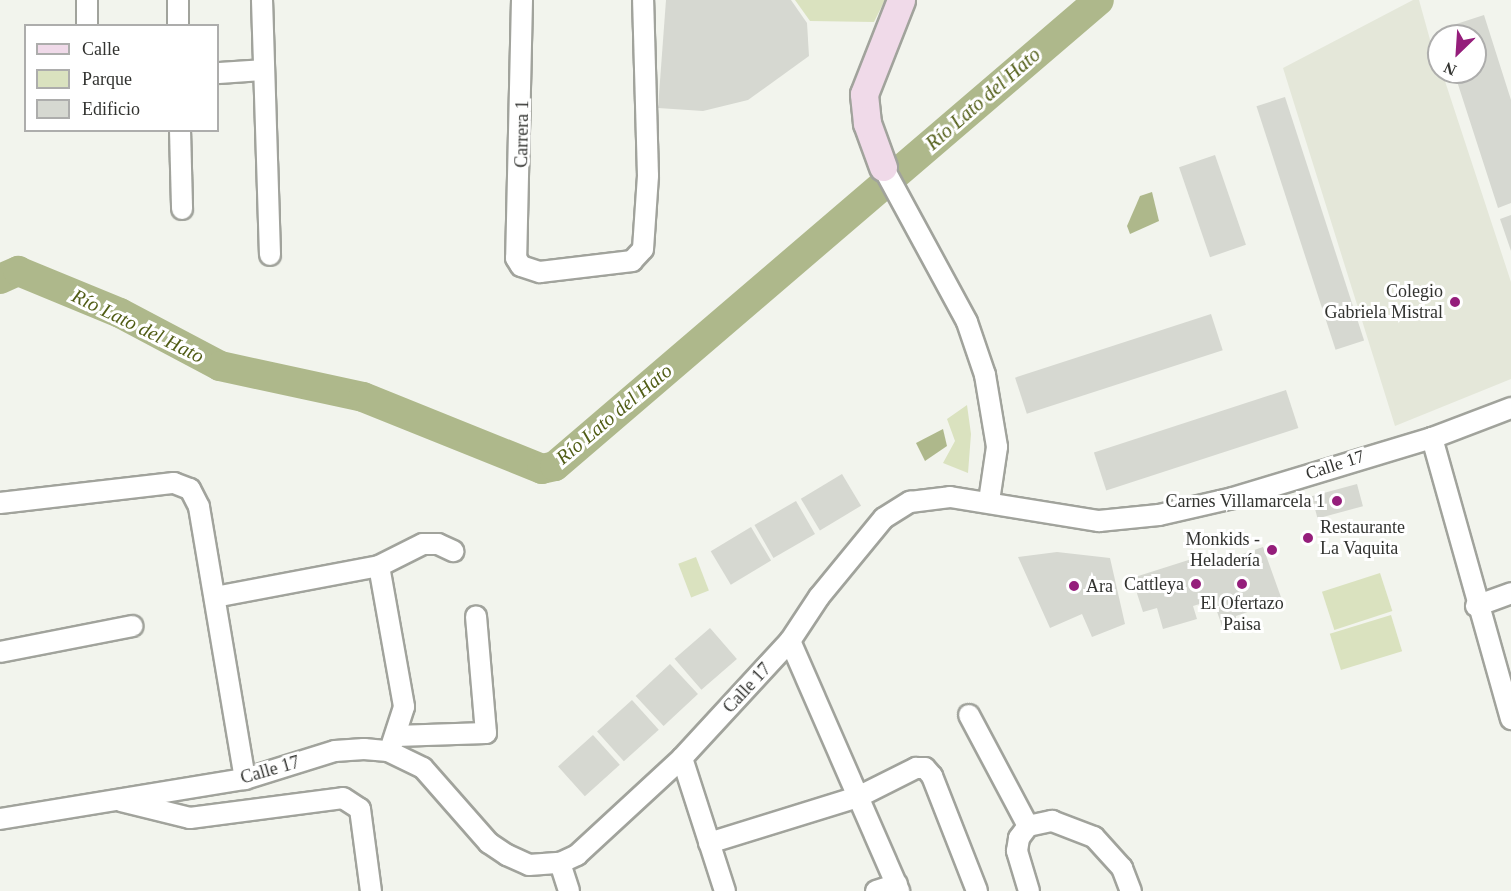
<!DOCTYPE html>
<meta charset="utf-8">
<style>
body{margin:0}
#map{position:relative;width:1511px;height:891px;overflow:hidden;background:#f2f4ed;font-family:Georgia,serif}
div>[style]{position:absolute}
.built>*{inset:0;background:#e4e7d9}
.green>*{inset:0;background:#dae2bf;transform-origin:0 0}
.water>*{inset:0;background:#aeb88b}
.river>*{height:30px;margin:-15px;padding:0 15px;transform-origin:15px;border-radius:15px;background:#aeb88b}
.building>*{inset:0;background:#d6d8d1;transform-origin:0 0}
.roads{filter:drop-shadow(2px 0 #a1a39c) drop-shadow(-2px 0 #a1a39c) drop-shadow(0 2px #a1a39c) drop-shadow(0 -2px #a1a39c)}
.street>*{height:20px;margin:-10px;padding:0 10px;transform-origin:10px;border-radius:10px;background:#fff}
.secondary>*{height:27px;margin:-13.5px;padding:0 13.5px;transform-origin:13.5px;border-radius:13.5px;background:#f0dae9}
.dots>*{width:16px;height:16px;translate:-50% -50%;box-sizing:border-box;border:3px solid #fff;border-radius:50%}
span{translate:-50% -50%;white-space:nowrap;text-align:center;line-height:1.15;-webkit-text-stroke:6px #fff;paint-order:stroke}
.street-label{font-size:18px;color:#323330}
.poi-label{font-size:18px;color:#323330}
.right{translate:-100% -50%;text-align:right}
.left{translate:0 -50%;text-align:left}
.water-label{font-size:20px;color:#515d16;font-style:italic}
.legend{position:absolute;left:24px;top:24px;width:195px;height:108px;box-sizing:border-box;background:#fff;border:2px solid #adadac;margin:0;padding:8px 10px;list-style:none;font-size:18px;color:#323330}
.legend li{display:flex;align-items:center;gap:12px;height:30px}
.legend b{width:30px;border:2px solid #adadac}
.north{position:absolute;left:1427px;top:24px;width:60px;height:60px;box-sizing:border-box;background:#fff;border:2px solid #adadac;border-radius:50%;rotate:205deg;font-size:16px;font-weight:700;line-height:24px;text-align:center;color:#323330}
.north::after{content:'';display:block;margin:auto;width:21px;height:27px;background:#951e7b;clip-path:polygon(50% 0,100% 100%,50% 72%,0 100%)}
</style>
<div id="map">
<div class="built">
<div style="clip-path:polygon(1413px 0,1419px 0,1439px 72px,1442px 72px,1511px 282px,1511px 379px,1395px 426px,1283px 68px)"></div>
</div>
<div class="green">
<div style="clip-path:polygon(795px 0,885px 0,874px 22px,810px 21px)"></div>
<div style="clip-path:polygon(967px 405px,971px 434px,968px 473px,943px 463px,955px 441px,947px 419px)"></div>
<div style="left:696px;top:557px;width:36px;height:19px;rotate:69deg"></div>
<div style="left:1380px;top:573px;width:40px;height:61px;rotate:72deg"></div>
<div style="left:1391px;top:615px;width:38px;height:64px;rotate:73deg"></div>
</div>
<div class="water">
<div style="clip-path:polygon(1152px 192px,1159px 221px,1130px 234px,1127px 226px,1140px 196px)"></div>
<div style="clip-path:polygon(943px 429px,947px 446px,925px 461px,916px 443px)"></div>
</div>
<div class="river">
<div style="left:0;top:279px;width:20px;rotate:-24deg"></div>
<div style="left:18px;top:271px;width:110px;rotate:22.4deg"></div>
<div style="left:120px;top:313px;width:113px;rotate:27.9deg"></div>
<div style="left:220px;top:366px;width:146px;rotate:12.2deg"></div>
<div style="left:363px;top:397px;width:193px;rotate:21.9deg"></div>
<div style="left:542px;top:469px;width:13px;rotate:-13deg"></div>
<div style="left:555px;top:466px;width:716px;rotate:-40.58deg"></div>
</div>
<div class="building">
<div style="clip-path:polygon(666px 0,791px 0,807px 23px,809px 56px,748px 100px,703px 111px,658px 108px)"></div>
<div style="clip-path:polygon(1484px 15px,1511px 100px,1511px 203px,1498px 208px,1454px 72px,1475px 72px,1475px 36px,1443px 36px,1441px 29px)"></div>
<div style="left:1285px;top:97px;width:256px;height:30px;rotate:72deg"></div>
<div style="left:1215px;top:155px;width:95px;height:38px;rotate:71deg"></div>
<div style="clip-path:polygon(1511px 215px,1511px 251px,1500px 219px)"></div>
<div style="left:1211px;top:314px;width:38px;height:206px;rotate:72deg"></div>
<div style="left:1286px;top:390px;width:40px;height:202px;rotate:72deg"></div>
<div style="left:842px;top:474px;width:37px;height:48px;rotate:59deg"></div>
<div style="left:1357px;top:484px;width:23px;height:47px;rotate:75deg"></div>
<div style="left:796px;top:501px;width:38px;height:48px;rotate:60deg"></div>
<div style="left:751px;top:527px;width:39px;height:47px;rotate:59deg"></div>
<div style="clip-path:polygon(1263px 547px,1282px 600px,1236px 616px,1236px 624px,1223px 629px,1213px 600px,1193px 606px,1197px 619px,1163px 629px,1157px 608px,1143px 612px,1132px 578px,1198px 557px,1201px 568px)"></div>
<div style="clip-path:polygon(1057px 552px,1110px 558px,1125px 624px,1092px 637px,1082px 614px,1050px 628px,1018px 557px)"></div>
<div style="left:710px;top:628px;width:41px;height:47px;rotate:49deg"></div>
<div style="left:670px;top:664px;width:41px;height:47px;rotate:47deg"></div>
<div style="left:632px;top:700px;width:40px;height:47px;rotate:48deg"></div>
<div style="left:593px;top:735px;width:40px;height:47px;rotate:48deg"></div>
</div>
<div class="roads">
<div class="street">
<div style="left:87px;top:0;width:26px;rotate:90deg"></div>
<div style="left:178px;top:0;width:26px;rotate:90deg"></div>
<div style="left:262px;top:0;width:255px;rotate:88.2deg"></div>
<div style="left:522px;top:0;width:258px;rotate:91.3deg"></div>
<div style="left:516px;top:258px;width:9px;rotate:58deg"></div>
<div style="left:521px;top:266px;width:20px;rotate:18deg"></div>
<div style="left:540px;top:272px;width:93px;rotate:-6.8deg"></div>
<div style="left:632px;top:261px;width:16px;rotate:-47deg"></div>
<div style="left:643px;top:249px;width:73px;rotate:-86.1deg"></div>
<div style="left:648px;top:176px;width:176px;rotate:-91.6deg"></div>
<div style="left:218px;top:73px;width:45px;rotate:-3.8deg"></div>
<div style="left:180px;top:130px;width:79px;rotate:88.5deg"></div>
<div style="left:883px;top:167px;width:176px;rotate:61.5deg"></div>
<div style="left:967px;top:322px;width:56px;rotate:71.2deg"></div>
<div style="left:985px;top:375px;width:73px;rotate:80.5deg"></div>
<div style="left:997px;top:447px;width:55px;rotate:98.4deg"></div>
<div style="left:1432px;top:438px;width:292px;rotate:74.3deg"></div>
<div style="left:0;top:503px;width:175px;rotate:-6.6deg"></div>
<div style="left:174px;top:483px;width:17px;rotate:21deg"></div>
<div style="left:190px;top:489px;width:20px;rotate:63deg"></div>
<div style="left:199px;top:507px;width:276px;rotate:80.4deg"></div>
<div style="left:379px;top:566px;width:143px;rotate:79.9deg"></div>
<div style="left:404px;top:707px;width:38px;rotate:108deg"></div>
<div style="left:215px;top:597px;width:167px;rotate:-10.7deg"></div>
<div style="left:379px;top:566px;width:49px;rotate:-26.6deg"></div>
<div style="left:423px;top:544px;width:15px"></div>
<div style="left:438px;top:544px;width:17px;rotate:25deg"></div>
<div style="left:1476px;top:606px;width:37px;rotate:-20deg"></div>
<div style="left:790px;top:641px;width:273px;rotate:66.4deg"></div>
<div style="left:0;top:652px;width:135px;rotate:-11.1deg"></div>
<div style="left:969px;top:715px;width:126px;rotate:62deg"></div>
<div style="left:396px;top:736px;width:90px;rotate:-1.9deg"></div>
<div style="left:486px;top:733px;width:117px;rotate:-94.9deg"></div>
<div style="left:682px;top:758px;width:140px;rotate:72.1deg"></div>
<div style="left:121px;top:801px;width:71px;rotate:13.8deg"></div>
<div style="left:190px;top:818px;width:154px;rotate:-7.4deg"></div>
<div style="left:343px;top:798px;width:20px;rotate:33deg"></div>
<div style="left:360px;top:809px;width:83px;rotate:82.4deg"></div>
<div style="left:0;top:819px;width:248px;rotate:-9.3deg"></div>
<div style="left:245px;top:779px;width:94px;rotate:-17.3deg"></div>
<div style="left:335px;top:751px;width:29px;rotate:-4deg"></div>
<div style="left:364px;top:749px;width:24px;rotate:5deg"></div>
<div style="left:388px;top:751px;width:39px;rotate:26deg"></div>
<div style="left:423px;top:768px;width:100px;rotate:48.7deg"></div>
<div style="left:489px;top:843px;width:22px;rotate:34deg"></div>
<div style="left:507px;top:855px;width:24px;rotate:24deg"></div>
<div style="left:529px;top:865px;width:31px;rotate:-4deg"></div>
<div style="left:560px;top:863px;width:19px;rotate:-25deg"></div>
<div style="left:577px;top:855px;width:143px;rotate:-42.7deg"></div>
<div style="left:682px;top:758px;width:159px;rotate:-47.3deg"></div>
<div style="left:790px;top:641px;width:53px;rotate:-56.6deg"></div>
<div style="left:819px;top:597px;width:102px;rotate:-50.6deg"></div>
<div style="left:884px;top:518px;width:31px;rotate:-32deg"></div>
<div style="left:910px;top:502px;width:40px;rotate:-7.1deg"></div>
<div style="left:950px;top:497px;width:151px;rotate:9.2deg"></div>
<div style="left:1099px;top:521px;width:60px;rotate:-5.7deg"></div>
<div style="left:1159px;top:515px;width:76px;rotate:-12.9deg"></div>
<div style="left:1233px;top:498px;width:208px;rotate:-16.8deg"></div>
<div style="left:1432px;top:438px;width:85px;rotate:-20.8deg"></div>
<div style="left:709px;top:843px;width:156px;rotate:-17.2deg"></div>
<div style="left:858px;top:797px;width:65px;rotate:-26.6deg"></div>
<div style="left:916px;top:768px;width:9px"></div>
<div style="left:925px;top:768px;width:11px;rotate:49deg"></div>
<div style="left:932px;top:776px;width:123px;rotate:68.6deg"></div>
<div style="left:560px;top:863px;width:29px;rotate:72deg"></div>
<div style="left:876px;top:891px;width:22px;rotate:-18deg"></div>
<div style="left:1029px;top:891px;width:42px;rotate:-106.7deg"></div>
<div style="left:1017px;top:851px;width:13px;rotate:-81deg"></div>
<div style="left:1019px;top:838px;width:15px;rotate:-53deg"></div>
<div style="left:1028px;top:826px;width:25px;rotate:-12deg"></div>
<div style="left:1052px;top:821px;width:45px;rotate:20.9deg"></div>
<div style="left:1094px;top:837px;width:42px;rotate:47.9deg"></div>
<div style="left:1122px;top:868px;width:25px;rotate:69deg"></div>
</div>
<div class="secondary">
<div style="left:883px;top:167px;width:47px;rotate:-110deg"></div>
<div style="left:867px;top:123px;width:29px;rotate:-96deg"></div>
<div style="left:864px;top:94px;width:101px;rotate:-68.5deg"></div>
</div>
</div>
<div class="dots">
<div style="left:1455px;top:302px;background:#951e7b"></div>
<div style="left:1337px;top:501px;background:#951e7b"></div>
<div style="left:1308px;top:538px;background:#951e7b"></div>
<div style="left:1272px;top:550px;background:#951e7b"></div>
<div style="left:1196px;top:584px;background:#951e7b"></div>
<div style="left:1242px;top:584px;background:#951e7b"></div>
<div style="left:1074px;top:586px;background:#951e7b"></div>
</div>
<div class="street-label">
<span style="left:522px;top:134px;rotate:-89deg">Carrera 1</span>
<span style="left:1335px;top:465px;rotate:-18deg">Calle 17</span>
<span style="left:747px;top:688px;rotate:-47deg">Calle 17</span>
<span style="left:270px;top:770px;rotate:-16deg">Calle 17</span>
</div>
<div class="poi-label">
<span class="right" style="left:1443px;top:302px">Colegio<br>Gabriela Mistral</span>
<span class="right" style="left:1325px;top:501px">Carnes Villamarcela 1</span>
<span class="left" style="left:1320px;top:538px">Restaurante<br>La Vaquita</span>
<span class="right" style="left:1260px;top:550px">Monkids -<br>Heladería</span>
<span class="right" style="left:1184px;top:584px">Cattleya</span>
<span class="left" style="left:1086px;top:586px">Ara</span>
<span style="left:1242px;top:614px">El Ofertazo<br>Paisa</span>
</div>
<div class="water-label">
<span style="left:983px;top:99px;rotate:-41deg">Río Lato del Hato</span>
<span style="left:138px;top:326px;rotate:26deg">Río Lato del Hato</span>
<span style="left:614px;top:414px;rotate:-40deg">Río Lato del Hato</span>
</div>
<ul class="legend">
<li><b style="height:8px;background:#f0dae9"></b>Calle</li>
<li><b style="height:16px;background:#dae2bf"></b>Parque</li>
<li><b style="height:16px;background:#d6d8d1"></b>Edificio</li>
</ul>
<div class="north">N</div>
</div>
